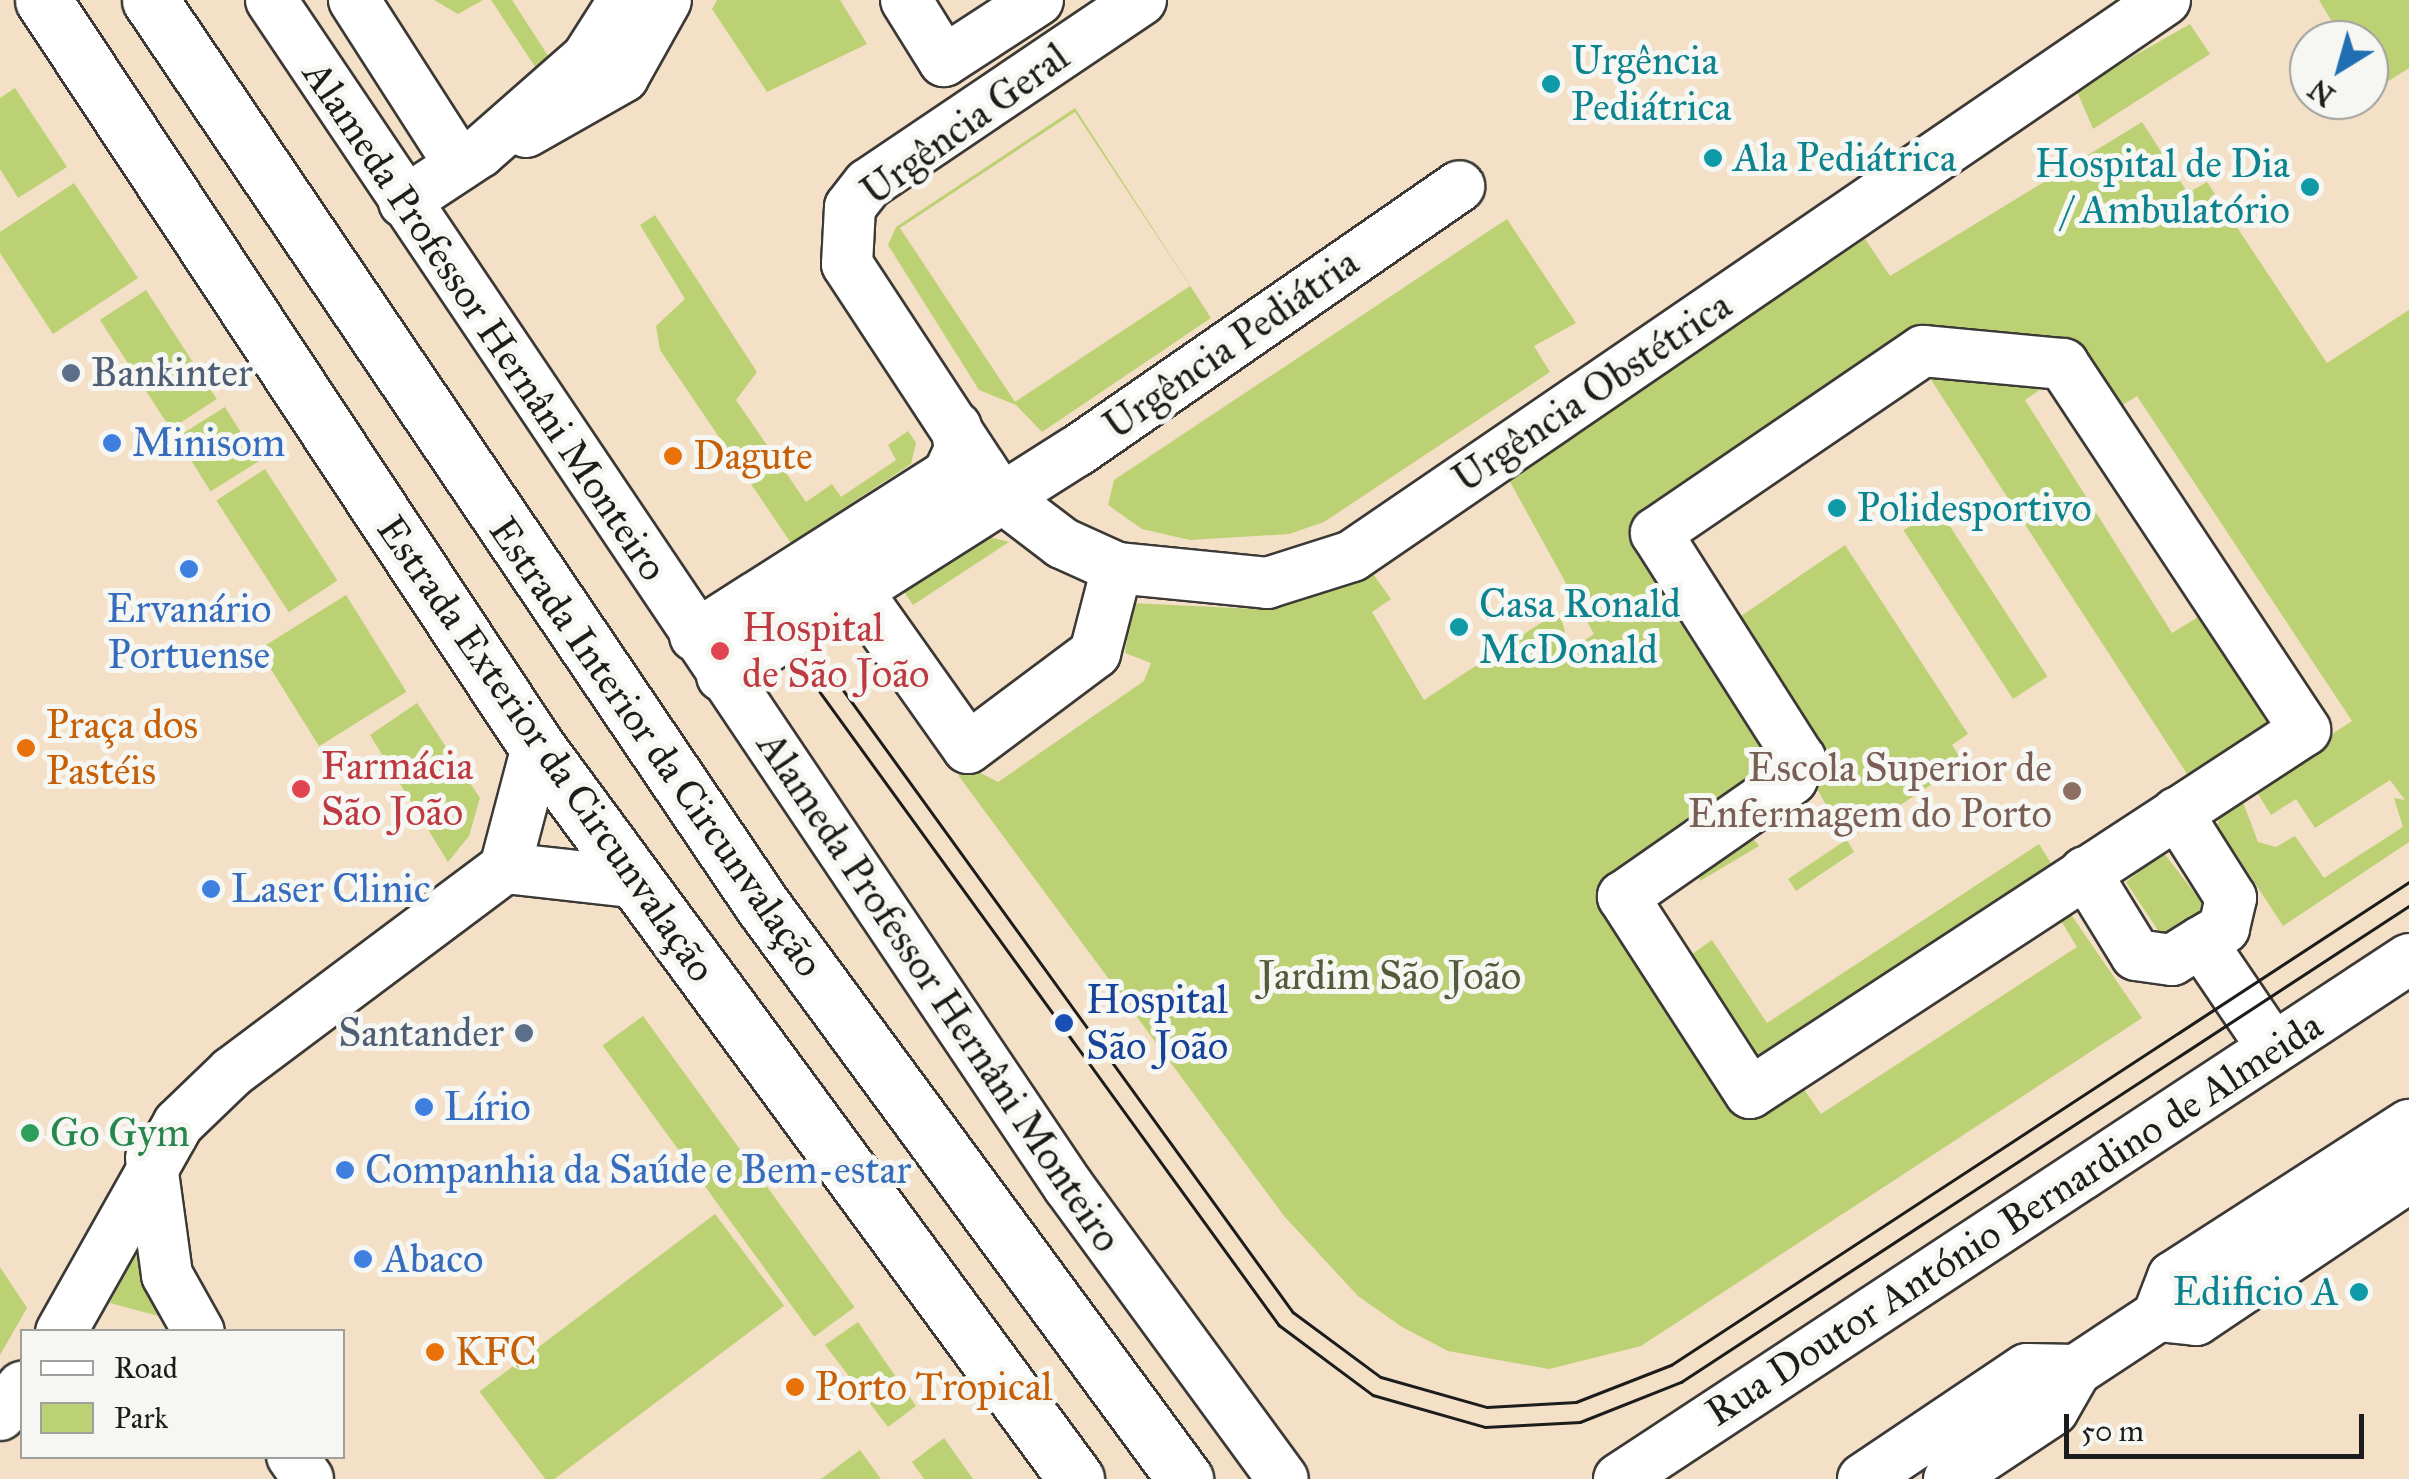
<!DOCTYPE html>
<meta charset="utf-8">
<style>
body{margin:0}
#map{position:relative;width:2409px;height:1479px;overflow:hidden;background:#f4e0c6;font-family:"IM FELL Great Primer",serif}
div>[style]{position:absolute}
.green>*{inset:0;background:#bcd174;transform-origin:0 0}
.roads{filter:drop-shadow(2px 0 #3c3936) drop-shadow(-2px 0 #3c3936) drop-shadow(0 2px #3c3936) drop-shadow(0 -2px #3c3936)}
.minor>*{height:50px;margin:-25px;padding:0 25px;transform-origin:25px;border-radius:25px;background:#fff}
.major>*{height:55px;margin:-27.5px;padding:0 27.5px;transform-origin:27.5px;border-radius:27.5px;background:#fff}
.tram>*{height:2.5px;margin:-1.25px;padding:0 1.25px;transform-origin:1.25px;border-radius:1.25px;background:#1c1c1c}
.dots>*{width:28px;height:28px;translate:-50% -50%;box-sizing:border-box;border:5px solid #f6f6f2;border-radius:50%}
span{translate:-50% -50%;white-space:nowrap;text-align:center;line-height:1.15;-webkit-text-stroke:10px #f6f6f2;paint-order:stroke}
.culture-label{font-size:40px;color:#0d838f}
.left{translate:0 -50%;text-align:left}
.right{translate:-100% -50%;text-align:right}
.street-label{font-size:40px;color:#1c1c1c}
.service-label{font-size:40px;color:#4e5e75}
.shop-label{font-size:40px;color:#366cbe}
.food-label{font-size:40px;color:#c56008}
.health-label{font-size:40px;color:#be3a42}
.education-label{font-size:40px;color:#785e54}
.park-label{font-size:40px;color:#545b3b}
.transit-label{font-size:40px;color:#164399}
.leisure-label{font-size:40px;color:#27864d}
.legend{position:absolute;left:20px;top:1329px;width:325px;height:130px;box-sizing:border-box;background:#f6f6f2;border:2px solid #9f9f9c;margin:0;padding:12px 18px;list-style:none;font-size:30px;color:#1c1c1c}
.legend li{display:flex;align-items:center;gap:20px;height:50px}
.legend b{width:50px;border:2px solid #9f9f9c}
.north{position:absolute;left:2289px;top:20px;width:100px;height:100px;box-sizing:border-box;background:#f6f6f2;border:2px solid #9f9f9c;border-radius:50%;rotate:217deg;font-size:28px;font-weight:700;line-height:40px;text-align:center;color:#1c1c1c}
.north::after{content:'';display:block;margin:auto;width:35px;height:45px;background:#1f6fb2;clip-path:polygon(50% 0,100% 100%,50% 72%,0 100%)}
.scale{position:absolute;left:2064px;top:1414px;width:300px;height:45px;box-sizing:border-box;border:5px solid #1c1c1c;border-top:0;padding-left:12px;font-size:30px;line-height:35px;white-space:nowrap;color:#1c1c1c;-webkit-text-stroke:8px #f6f6f2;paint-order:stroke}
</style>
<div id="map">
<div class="green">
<div style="clip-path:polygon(434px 0,483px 0,458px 14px)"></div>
<div style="clip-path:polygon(491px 0,512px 0,554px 65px,540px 74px)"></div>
<div style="clip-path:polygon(717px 0,840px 0,867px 44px,767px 92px,712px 9px)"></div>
<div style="clip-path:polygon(2319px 0,2409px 0,2409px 68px,2376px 89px,2369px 40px,2343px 40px)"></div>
<div style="clip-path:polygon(2190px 24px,2210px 54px,2093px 129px,2076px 89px)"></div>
<div style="clip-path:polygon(15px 88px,67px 167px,18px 198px,0 169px,0 98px)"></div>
<div style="clip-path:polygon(evenodd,1075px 108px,1211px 318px,1042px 432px,1016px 405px,979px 390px,888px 245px,896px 227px,1075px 108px,1075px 112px,1190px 286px,1015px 402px,900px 228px,1075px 112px)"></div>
<div style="clip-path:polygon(2142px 122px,2188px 193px,2207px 182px,2327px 363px,2409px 310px,2409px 842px,2283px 926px,2217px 825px,2221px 816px,2243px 802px,2258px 842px,2276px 847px,2295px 836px,2324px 878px,2403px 827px,2394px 798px,2405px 800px,2390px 780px,2315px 828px,2296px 799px,2271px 815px,2253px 786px,2352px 721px,2137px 396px,2113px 411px,1923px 334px,1647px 520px,1785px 755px,1619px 872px,1725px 1094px,1799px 1082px,1821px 1114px,2077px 947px,2058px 916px,2070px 913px,2142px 1018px,1641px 1346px,1549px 1369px,1448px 1351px,1402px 1327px,1358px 1296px,1284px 1216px,958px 775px,969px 767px,998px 782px,1144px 681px,1151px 663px,1125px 653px,1132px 603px,1255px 609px,1371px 571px,1391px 599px,1372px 612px,1424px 700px,1559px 611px,1570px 650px,1594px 634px,1509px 480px,1865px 239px,1890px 276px)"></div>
<div style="clip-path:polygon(74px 183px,138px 278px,53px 334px,0 253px,0 232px)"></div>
<div style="clip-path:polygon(655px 215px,757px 372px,736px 400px,806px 502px,832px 484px,841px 497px,896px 460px,888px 445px,908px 431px,916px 443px,911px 464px,791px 543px,660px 350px,656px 326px,685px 299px,640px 225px)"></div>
<div style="clip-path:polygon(1507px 219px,1576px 323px,1534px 346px,1550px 372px,1324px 522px,1289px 534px,1190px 540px,1142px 529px,1108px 505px,1114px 480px)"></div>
<div style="left:146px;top:290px;width:130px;height:55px;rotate:57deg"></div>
<div style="clip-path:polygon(1924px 369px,2051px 382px,2025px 400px,2172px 633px,2203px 614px,2274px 722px,2189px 777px)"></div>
<div style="left:225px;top:407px;width:64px;height:57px;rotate:58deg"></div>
<div style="left:265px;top:469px;width:133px;height:58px;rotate:57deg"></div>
<div style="left:1938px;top:508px;width:201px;height:41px;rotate:57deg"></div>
<div style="clip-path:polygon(974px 533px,1009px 542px,913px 605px,893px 575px)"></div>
<div style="clip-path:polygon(1845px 545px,1968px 734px,1952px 745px,1964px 763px,1847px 840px,1854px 852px,1796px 891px,1788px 879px,1846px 840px,1725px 627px)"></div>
<div style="left:346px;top:595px;width:114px;height:103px;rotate:58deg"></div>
<div style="clip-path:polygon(417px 703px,480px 798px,469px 836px,448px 862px,370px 735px)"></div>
<div style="clip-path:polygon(1752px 837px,1759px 846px,1700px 881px,1699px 873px)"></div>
<div style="clip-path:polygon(2039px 844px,2056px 871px,1757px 1061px,1688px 957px,1712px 940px,1767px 1023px)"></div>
<div style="clip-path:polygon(2163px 852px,2207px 909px,2163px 938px,2126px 882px)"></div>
<div style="left:643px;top:1016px;width:360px;height:50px;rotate:54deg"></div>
<div style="left:715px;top:1214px;width:115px;height:295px;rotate:53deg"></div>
<div style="clip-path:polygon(139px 1241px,168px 1314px,162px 1317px,110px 1303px)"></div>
<div style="clip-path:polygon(0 1267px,27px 1308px,0 1355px)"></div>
<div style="clip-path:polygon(858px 1322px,916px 1406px,888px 1427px,825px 1345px)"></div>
<div style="clip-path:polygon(944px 1438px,973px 1479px,924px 1479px,912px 1462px)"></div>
<div style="clip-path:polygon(860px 1450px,881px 1479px,821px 1479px)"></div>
</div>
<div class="roads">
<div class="minor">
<div style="left:271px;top:0;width:1430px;rotate:56.09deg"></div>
<div style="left:1069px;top:1187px;width:362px;rotate:53.8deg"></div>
<div style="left:354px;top:0;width:196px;rotate:57.3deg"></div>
<div style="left:906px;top:0;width:72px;rotate:58.1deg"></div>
<div style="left:944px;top:61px;width:112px;rotate:-33deg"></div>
<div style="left:1141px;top:0;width:329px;rotate:146deg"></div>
<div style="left:868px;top:184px;width:29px;rotate:128deg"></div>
<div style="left:850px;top:207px;width:57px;rotate:93deg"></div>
<div style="left:847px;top:264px;width:275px;rotate:56.7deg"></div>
<div style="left:998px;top:494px;width:81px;rotate:37.4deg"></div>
<div style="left:1062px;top:543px;width:60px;rotate:24.4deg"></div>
<div style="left:1117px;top:568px;width:151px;rotate:5.7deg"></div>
<div style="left:1267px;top:583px;width:89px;rotate:-17.6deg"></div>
<div style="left:1352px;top:556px;width:985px;rotate:-34.37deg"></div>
<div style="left:526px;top:132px;width:112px;rotate:-29.6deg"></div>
<div style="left:623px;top:77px;width:88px;rotate:-60.8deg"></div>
<div style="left:404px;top:202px;width:91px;rotate:-33.3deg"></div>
<div style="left:480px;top:152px;width:142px;rotate:-41.3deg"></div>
<div style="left:587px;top:58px;width:69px;rotate:-57.5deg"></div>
<div style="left:1923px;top:351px;width:141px;rotate:5.3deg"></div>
<div style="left:2063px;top:364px;width:439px;rotate:56.5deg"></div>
<div style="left:2305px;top:730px;width:663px;rotate:146.81deg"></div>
<div style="left:1750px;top:1093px;width:234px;rotate:-122.9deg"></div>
<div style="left:1623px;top:897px;width:206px;rotate:-34.9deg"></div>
<div style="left:1792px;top:779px;width:22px;rotate:-68deg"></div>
<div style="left:1800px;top:759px;width:268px;rotate:-122.5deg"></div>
<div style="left:1656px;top:533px;width:323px;rotate:-34.3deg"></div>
<div style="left:854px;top:587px;width:197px;rotate:54.7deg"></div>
<div style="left:968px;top:748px;width:159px;rotate:-36.8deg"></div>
<div style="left:1095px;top:653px;width:88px;rotate:-75.5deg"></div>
<div style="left:695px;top:636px;width:300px;rotate:-32.5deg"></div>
<div style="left:948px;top:475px;width:29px;rotate:-65deg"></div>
<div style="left:960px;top:449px;width:22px;rotate:-100deg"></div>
<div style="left:722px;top:676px;width:420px;rotate:-32.4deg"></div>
<div style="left:1077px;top:451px;width:465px;rotate:-34.7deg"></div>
<div style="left:505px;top:868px;width:128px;rotate:6.3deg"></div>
<div style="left:2085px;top:872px;width:97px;rotate:58.4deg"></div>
<div style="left:2136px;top:955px;width:36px;rotate:8deg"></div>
<div style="left:2172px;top:960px;width:34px;rotate:-32deg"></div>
<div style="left:2201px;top:942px;width:27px;rotate:-31deg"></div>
<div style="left:2224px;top:928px;width:31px;rotate:-77deg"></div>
<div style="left:2231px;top:898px;width:101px;rotate:-122.4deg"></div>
<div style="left:2201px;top:942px;width:128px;rotate:55.8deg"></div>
<div style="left:151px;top:1158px;width:118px;rotate:82.2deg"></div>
<div style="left:167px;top:1275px;width:65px;rotate:60.7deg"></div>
<div style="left:2158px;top:1316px;width:38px;rotate:6deg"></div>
<div style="left:2196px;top:1320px;width:257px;rotate:-33.9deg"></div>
<div style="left:61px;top:1332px;width:239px;rotate:-60.6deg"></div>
<div style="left:178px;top:1124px;width:75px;rotate:-43.9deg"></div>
<div style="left:232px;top:1072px;width:341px;rotate:-36.8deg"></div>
<div style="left:505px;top:868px;width:125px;rotate:-75.2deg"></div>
<div style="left:0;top:1415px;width:36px;rotate:-52deg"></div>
<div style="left:292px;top:1456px;width:28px;rotate:55deg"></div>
<div style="left:1619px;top:1479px;width:946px;rotate:-33.35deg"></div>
<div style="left:1863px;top:1479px;width:197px;rotate:-33.9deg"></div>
<div style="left:2027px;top:1369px;width:49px;rotate:1.2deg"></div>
<div style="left:1949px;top:1479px;width:125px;rotate:-33.6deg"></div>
<div style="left:2053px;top:1410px;width:46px;rotate:-60.1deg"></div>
<div style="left:2076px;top:1370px;width:98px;rotate:-33.4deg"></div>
<div style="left:2158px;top:1316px;width:42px;rotate:-69deg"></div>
<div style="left:2173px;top:1277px;width:281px;rotate:-32.8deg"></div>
</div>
<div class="major">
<div style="left:43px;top:0;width:896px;rotate:56.52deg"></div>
<div style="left:537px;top:747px;width:909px;rotate:53.63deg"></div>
<div style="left:150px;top:0;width:1094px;rotate:55.92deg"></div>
<div style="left:763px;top:906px;width:712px;rotate:53.63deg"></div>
</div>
</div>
<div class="tram">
<div style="left:836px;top:680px;width:780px;rotate:54.13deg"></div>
<div style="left:1293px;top:1312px;width:109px;rotate:36.5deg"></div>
<div style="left:1381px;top:1377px;width:110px;rotate:15.8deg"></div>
<div style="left:1487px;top:1407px;width:89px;rotate:-3.2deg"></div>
<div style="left:1576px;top:1402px;width:102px;rotate:-21.3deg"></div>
<div style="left:1671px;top:1365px;width:882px;rotate:-33.2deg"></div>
<div style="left:820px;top:692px;width:782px;rotate:54.05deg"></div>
<div style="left:1279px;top:1325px;width:117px;rotate:36.7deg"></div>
<div style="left:1373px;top:1395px;width:116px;rotate:15.9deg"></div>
<div style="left:1485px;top:1427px;width:95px;rotate:-3deg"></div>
<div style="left:1580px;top:1422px;width:109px;rotate:-21.6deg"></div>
<div style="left:1681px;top:1382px;width:870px;rotate:-33.18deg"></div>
</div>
<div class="dots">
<div style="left:1551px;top:84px;background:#0f9aa8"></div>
<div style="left:1713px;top:158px;background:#0f9aa8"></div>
<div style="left:2310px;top:187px;background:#0f9aa8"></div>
<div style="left:71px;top:373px;background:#5c6f8a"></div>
<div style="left:112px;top:443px;background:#3f7fe0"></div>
<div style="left:673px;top:456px;background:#e8710a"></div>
<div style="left:1837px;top:508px;background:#0f9aa8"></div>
<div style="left:189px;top:569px;background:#3f7fe0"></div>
<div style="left:1459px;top:627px;background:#0f9aa8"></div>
<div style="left:720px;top:651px;background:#e0444e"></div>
<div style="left:26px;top:748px;background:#e8710a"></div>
<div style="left:301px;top:789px;background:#e0444e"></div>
<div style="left:2072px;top:791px;background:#8d6e63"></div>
<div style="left:211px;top:889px;background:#3f7fe0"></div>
<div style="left:1064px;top:1023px;background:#1a4fb4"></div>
<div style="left:524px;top:1033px;background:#5c6f8a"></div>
<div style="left:424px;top:1107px;background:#3f7fe0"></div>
<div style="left:30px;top:1133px;background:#2e9e5b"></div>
<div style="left:345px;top:1170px;background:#3f7fe0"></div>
<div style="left:363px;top:1259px;background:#3f7fe0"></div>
<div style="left:2359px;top:1292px;background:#0f9aa8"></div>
<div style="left:435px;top:1352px;background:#e8710a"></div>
<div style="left:795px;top:1387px;background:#e8710a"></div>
</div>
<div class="culture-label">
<span class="left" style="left:1571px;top:84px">Urgência<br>Pediátrica</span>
<span class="left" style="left:1733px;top:158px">Ala Pediátrica</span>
<span class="right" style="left:2290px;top:187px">Hospital de Dia<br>/ Ambulatório</span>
<span class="left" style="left:1857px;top:508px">Polidesportivo</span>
<span class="left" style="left:1479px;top:627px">Casa Ronald<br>McDonald</span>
<span class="right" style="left:2339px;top:1292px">Edificio A</span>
</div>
<div class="street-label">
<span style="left:965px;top:124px;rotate:-36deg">Urgência Geral</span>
<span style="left:485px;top:321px;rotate:56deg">Alameda Professor Hernâni Monteiro</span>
<span style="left:1231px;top:344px;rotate:-35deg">Urgência Pediátria</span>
<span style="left:1592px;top:392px;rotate:-34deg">Urgência Obstétrica</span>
<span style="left:656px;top:747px;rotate:55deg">Estrada Interior da Circunvalação</span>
<span style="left:546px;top:749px;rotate:55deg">Estrada Exterior da Circunvalação</span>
<span style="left:939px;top:992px;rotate:56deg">Alameda Professor Hernâni Monteiro</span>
<span style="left:2014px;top:1219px;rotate:-33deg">Rua Doutor António Bernardino de Almeida</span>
</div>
<div class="service-label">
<span class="left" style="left:91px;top:373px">Bankinter</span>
<span class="right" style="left:504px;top:1033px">Santander</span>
</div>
<div class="shop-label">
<span class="left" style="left:132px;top:443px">Minisom</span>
<span style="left:189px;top:632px">Ervanário<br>Portuense</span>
<span class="left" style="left:231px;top:889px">Laser Clinic</span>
<span class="left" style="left:444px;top:1107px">Lírio</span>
<span class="left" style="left:365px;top:1170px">Companhia da Saúde e Bem-estar</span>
<span class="left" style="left:383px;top:1259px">Abaco</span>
</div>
<div class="food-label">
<span class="left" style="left:693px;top:456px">Dagute</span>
<span class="left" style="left:46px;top:748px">Praça dos<br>Pastéis</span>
<span class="left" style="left:455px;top:1352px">KFC</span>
<span class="left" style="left:815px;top:1387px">Porto Tropical</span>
</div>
<div class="health-label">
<span class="left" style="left:742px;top:651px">Hospital<br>de São João</span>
<span class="left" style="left:321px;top:789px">Farmácia<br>São João</span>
</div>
<div class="education-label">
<span class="right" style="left:2052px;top:791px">Escola Superior de<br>Enfermagem do Porto</span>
</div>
<div class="park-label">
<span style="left:1390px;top:976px">Jardim São João</span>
</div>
<div class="transit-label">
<span class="left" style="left:1086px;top:1023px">Hospital<br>São João</span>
</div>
<div class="leisure-label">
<span class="left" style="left:50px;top:1133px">Go Gym</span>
</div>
<ul class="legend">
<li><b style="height:12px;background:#fff"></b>Road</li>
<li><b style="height:28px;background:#bcd174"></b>Park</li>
</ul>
<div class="north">N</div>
<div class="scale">50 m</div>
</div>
